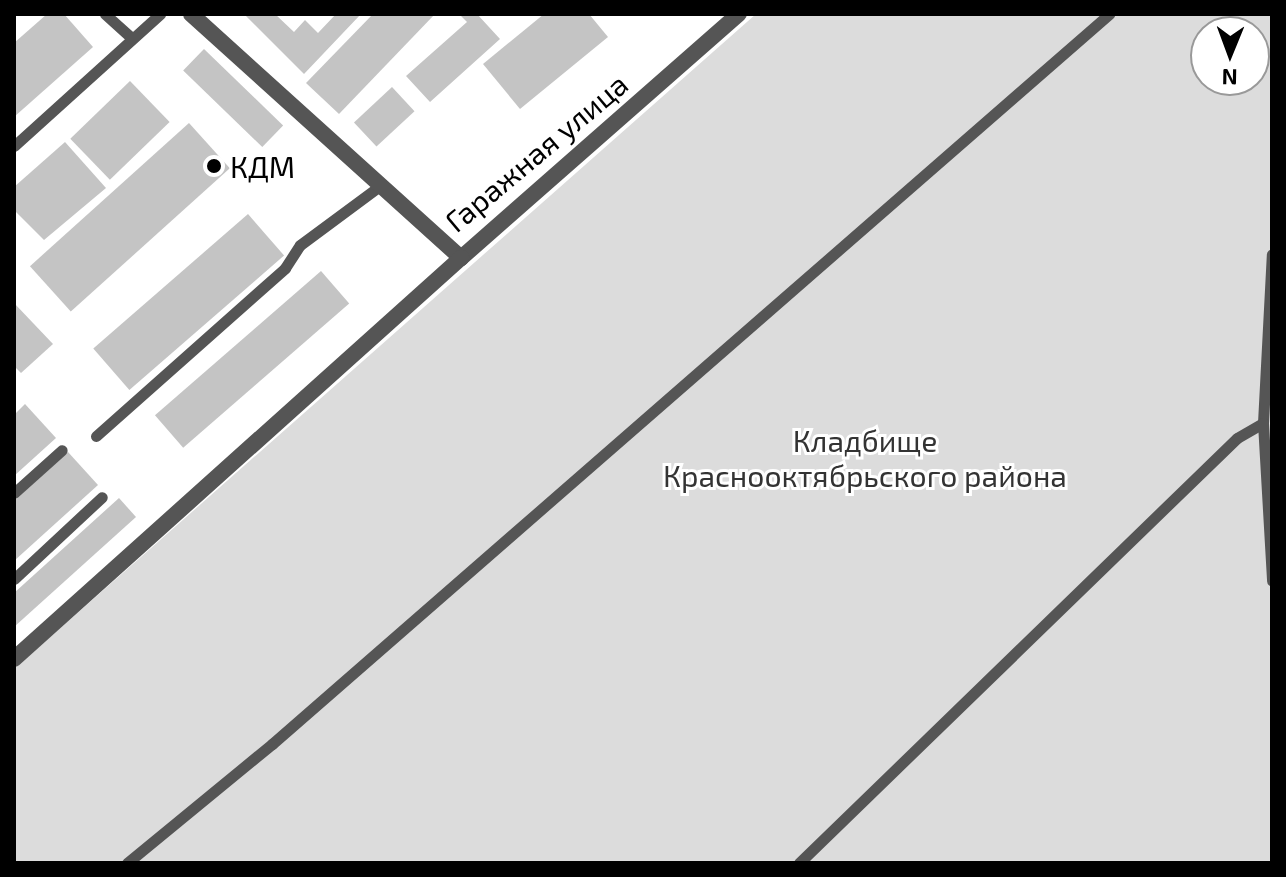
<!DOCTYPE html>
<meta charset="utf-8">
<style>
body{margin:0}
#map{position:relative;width:1286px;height:877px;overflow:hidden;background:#fff;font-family:"Exo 2",sans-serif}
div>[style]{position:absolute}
.green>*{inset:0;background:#dcdcdc}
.building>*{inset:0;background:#c4c4c4;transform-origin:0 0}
.service>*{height:11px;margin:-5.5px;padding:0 5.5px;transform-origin:5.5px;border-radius:5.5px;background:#555}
.minor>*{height:16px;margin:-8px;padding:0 8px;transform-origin:8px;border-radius:8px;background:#555}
.dots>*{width:22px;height:22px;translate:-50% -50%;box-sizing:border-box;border:4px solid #fff;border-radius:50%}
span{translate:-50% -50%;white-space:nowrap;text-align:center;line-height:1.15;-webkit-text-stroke:6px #fff;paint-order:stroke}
.street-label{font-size:30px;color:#000}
.poi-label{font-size:30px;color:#000}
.left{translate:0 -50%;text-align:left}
.park-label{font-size:30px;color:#333}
.frame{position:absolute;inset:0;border:16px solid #000;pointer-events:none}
.north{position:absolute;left:1190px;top:16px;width:80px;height:80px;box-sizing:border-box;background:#fff;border:2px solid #999;border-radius:50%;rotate:181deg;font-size:22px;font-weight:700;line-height:32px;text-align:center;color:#000}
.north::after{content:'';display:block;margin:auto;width:28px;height:36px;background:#000;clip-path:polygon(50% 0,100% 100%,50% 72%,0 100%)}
</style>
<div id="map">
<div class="green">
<div style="clip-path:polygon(evenodd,756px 14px,1272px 14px,1272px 863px,14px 863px,14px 669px,756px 14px,1206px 32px,1254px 32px,1254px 80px,1206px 80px,1206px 32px)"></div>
</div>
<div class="building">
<div style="clip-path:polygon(47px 14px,64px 14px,93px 47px,14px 117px,14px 43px)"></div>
<div style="clip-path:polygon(244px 14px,275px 14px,294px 32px,305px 20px,318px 33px,336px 14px,361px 14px,304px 74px)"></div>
<div style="clip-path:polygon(373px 14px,435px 14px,339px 114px,306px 83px)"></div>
<div style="clip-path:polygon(459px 14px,477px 14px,500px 39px,430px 102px,406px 76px,467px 22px)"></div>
<div style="clip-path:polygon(544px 14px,589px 14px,608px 37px,520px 109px,483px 64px)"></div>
<div style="left:204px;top:49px;width:110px;height:30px;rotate:44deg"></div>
<div style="left:130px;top:81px;width:57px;height:83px;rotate:46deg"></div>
<div style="left:392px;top:87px;width:33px;height:52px;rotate:47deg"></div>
<div style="left:189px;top:123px;width:61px;height:214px;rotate:48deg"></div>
<div style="clip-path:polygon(65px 142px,106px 188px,44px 240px,14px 210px,14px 187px)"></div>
<div style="left:248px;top:214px;width:55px;height:205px;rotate:49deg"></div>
<div style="left:321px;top:271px;width:43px;height:220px;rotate:49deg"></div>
<div style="clip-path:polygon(14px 303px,53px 344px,21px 373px,14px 366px)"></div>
<div style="clip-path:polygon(25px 404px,56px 438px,14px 476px,14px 415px)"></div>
<div style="clip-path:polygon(68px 452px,98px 485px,14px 561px,14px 501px)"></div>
<div style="clip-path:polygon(119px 498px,136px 517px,14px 627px,14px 593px)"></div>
</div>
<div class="service">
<div style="left:105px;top:14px;width:36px;rotate:42deg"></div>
<div style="left:14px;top:146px;width:197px;rotate:-42.1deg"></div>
<div style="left:1263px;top:423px;width:169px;rotate:-87deg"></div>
<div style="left:96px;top:436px;width:253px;rotate:-41.6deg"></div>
<div style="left:285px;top:268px;width:27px;rotate:-57deg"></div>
<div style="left:300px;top:245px;width:101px;rotate:-36.5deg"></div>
<div style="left:14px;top:493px;width:64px;rotate:-41.9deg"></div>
<div style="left:14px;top:579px;width:120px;rotate:-43deg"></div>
<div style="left:127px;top:863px;width:188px;rotate:-39.4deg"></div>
<div style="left:272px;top:744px;width:1111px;rotate:-41.09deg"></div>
<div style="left:799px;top:863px;width:610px;rotate:-44.14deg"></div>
<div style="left:1237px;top:438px;width:30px;rotate:-30deg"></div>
<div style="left:1263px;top:423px;width:158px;rotate:86.7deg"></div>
</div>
<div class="minor">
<div style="left:191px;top:14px;width:364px;rotate:42.1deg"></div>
<div style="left:461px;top:258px;width:370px;rotate:-41.3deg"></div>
<div style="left:14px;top:659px;width:601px;rotate:-41.9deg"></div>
</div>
<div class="dots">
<div style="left:214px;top:166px;background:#000"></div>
</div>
<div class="street-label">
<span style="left:536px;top:152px;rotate:-40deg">Гаражная улица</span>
</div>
<div class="poi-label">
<span class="left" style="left:230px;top:166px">КДМ</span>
</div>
<div class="park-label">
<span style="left:865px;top:457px">Кладбище<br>Краснооктябрьского района</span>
</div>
<div class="frame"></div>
<div class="north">N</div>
</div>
